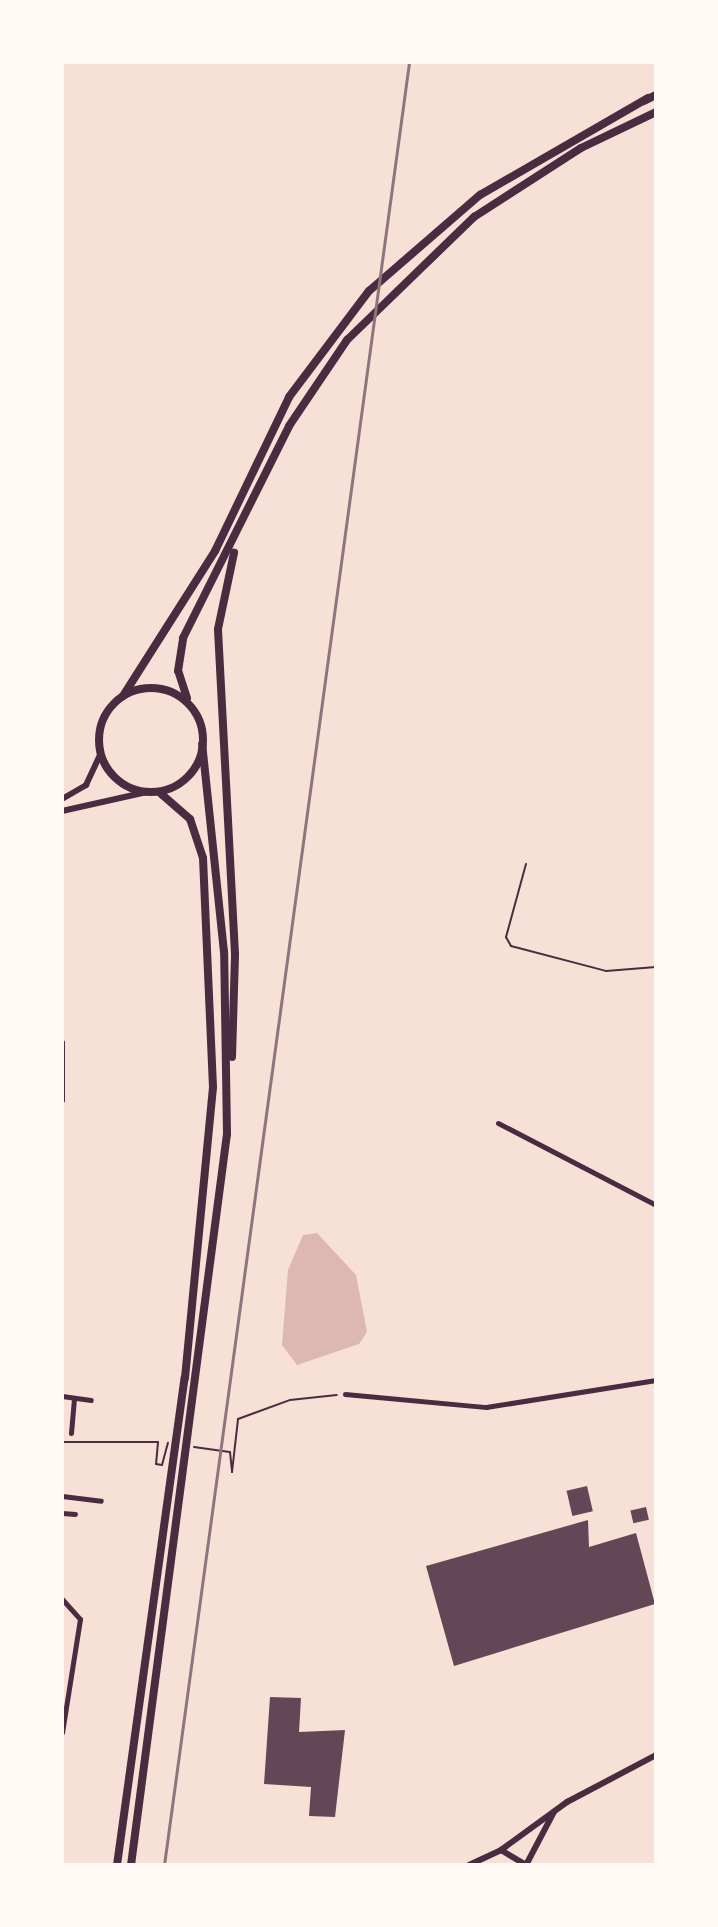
<!DOCTYPE html>
<style>
body{margin:0}
#map{position:relative;width:718px;height:1927px;overflow:hidden;background:#f7e1d7;font-family:"Sofia Sans Condensed",sans-serif}
div>[style]{position:absolute}
.water>*{inset:0;background:#dcb8b0}
.building>*{inset:0;background:#644757;transform-origin:0 0}
.path>*{height:2px;margin:-1px;padding:0 1px;transform-origin:1px;border-radius:1px;background:#4a2c40}
.service>*{height:2px;margin:-1px;padding:0 1px;transform-origin:1px;border-radius:1px;background:#4a2c40}
.minor>*{height:5px;margin:-2.5px;padding:0 2.5px;transform-origin:2.5px;border-radius:2.5px;background:#4a2c40}
.tertiary>*{height:6px;margin:-3px;padding:0 3px;transform-origin:3px;border-radius:3px;background:#4a2c40}
.trunk>*{height:8px;margin:-4px;padding:0 4px;transform-origin:4px;border-radius:4px;background:#4a2c40}
.trunk>.ring{margin:-4px;padding:0;box-sizing:content-box;background:none;border:8px solid #4a2c40;border-radius:50%}
.motorway>*{height:8px;margin:-4px;padding:0 4px;transform-origin:4px;border-radius:4px;background:#4a2c40}
.rail>*{height:3px;margin:-1.5px;padding:0 1.5px;transform-origin:1.5px;border-radius:1.5px;background:#8f747c}
span{translate:-50% -50%;white-space:nowrap;text-align:center;line-height:1.15;-webkit-text-stroke:8px #fffaf5;paint-order:stroke}
.frame{position:absolute;inset:0;border:64px solid #fffaf5;pointer-events:none}
</style>
<div id="map">
<div class="water">
<div style="clip-path:polygon(317px 1233px,356px 1275px,367px 1332px,359px 1344px,297px 1365px,282px 1345px,288px 1270px,303px 1235px)"></div>
</div>
<div class="building">
<div style="left:587px;top:1486px;width:26px;height:21px;rotate:77deg"></div>
<div style="left:646px;top:1507px;width:13px;height:16px;rotate:77deg"></div>
<div style="clip-path:polygon(588px 1520px,589px 1547px,636px 1533px,655px 1604px,454px 1666px,426px 1566px)"></div>
<div style="clip-path:polygon(270px 1697px,301px 1698px,299px 1732px,345px 1730px,335px 1817px,309px 1816px,311px 1787px,264px 1784px)"></div>
</div>
<div class="path">
<div style="left:62px;top:1442px;width:96px"></div>
<div style="left:158px;top:1442px;width:22px;rotate:95deg"></div>
<div style="left:156px;top:1464px;width:6px;rotate:9deg"></div>
<div style="left:162px;top:1465px;width:23px;rotate:-75deg"></div>
<div style="left:194px;top:1447px;width:36px;rotate:8deg"></div>
<div style="left:230px;top:1452px;width:20px;rotate:84deg"></div>
<div style="left:232px;top:1472px;width:53px;rotate:-83.5deg"></div>
<div style="left:238px;top:1419px;width:55px;rotate:-20.1deg"></div>
<div style="left:290px;top:1400px;width:47px;rotate:-6.1deg"></div>
</div>
<div class="service">
<div style="left:526px;top:864px;width:76px;rotate:105.3deg"></div>
<div style="left:506px;top:937px;width:10px;rotate:61deg"></div>
<div style="left:511px;top:946px;width:98px;rotate:14.7deg"></div>
<div style="left:606px;top:971px;width:50px;rotate:-4.6deg"></div>
</div>
<div class="minor">
<div style="left:62px;top:1042px;width:58px;rotate:90deg"></div>
<div style="left:498px;top:1123px;width:178px;rotate:27.4deg"></div>
<div style="left:345px;top:1394px;width:142px;rotate:5.3deg"></div>
<div style="left:486px;top:1407px;width:172px;rotate:-9deg"></div>
<div style="left:62px;top:1396px;width:29px;rotate:8deg"></div>
<div style="left:71px;top:1433px;width:35px;rotate:-85deg"></div>
<div style="left:62px;top:1496px;width:39px;rotate:7deg"></div>
<div style="left:62px;top:1513px;width:13px;rotate:4deg"></div>
<div style="left:62px;top:1599px;width:27px;rotate:48deg"></div>
<div style="left:80px;top:1619px;width:115px;rotate:99deg"></div>
</div>
<div class="tertiary">
<div style="left:62px;top:799px;width:28px;rotate:-30deg"></div>
<div style="left:86px;top:785px;width:33px;rotate:-65deg"></div>
<div style="left:62px;top:811px;width:87px;rotate:-12.6deg"></div>
<div style="left:501px;top:1850px;width:82px;rotate:-36deg"></div>
<div style="left:567px;top:1802px;width:101px;rotate:-27.8deg"></div>
<div style="left:469px;top:1865px;width:35px;rotate:-25deg"></div>
<div style="left:501px;top:1850px;width:29px;rotate:31deg"></div>
<div style="left:526px;top:1865px;width:60px;rotate:-62.2deg"></div>
</div>
<div class="trunk">
<div class="ring" style="left:99px;top:688px;width:96px;height:96px"></div>
<div style="left:123px;top:696px;width:172px;rotate:-57.6deg"></div>
<div style="left:215px;top:551px;width:171px;rotate:-64.3deg"></div>
<div style="left:289px;top:397px;width:133px;rotate:-53deg"></div>
<div style="left:369px;top:291px;width:147px;rotate:-40.9deg"></div>
<div style="left:480px;top:195px;width:194px;rotate:-30deg"></div>
<div style="left:187px;top:698px;width:28px;rotate:-108deg"></div>
<div style="left:178px;top:671px;width:33px;rotate:-81deg"></div>
<div style="left:183px;top:638px;width:237px;rotate:-63.4deg"></div>
<div style="left:289px;top:426px;width:104px;rotate:-56deg"></div>
<div style="left:347px;top:340px;width:177px;rotate:-44.1deg"></div>
<div style="left:474px;top:217px;width:127px;rotate:-32.8deg"></div>
<div style="left:581px;top:148px;width:83px;rotate:-25.6deg"></div>
<div style="left:232px;top:1057px;width:103px;rotate:-88.3deg"></div>
<div style="left:235px;top:954px;width:325px;rotate:-93deg"></div>
<div style="left:218px;top:629px;width:78px;rotate:-78.1deg"></div>
<div style="left:117px;top:1865px;width:492px;rotate:-82.1deg"></div>
<div style="left:185px;top:1378px;width:292px;rotate:-84.5deg"></div>
<div style="left:213px;top:1087px;width:229px;rotate:-92.5deg"></div>
<div style="left:203px;top:858px;width:41px;rotate:-108.4deg"></div>
<div style="left:190px;top:819px;width:38px;rotate:-139deg"></div>
<div style="left:131px;top:1865px;width:737px;rotate:-82.52deg"></div>
<div style="left:227px;top:1134px;width:182px;rotate:-90.9deg"></div>
<div style="left:224px;top:952px;width:209px;rotate:-96deg"></div>
</div>
<div class="motorway">
<div style="left:644px;top:101px;width:13px;rotate:-27deg"></div>
</div>
<div class="rail">
<div style="left:164px;top:1865px;width:1820px;rotate:-82.26deg"></div>
</div>
<div class="frame"></div>
</div>
